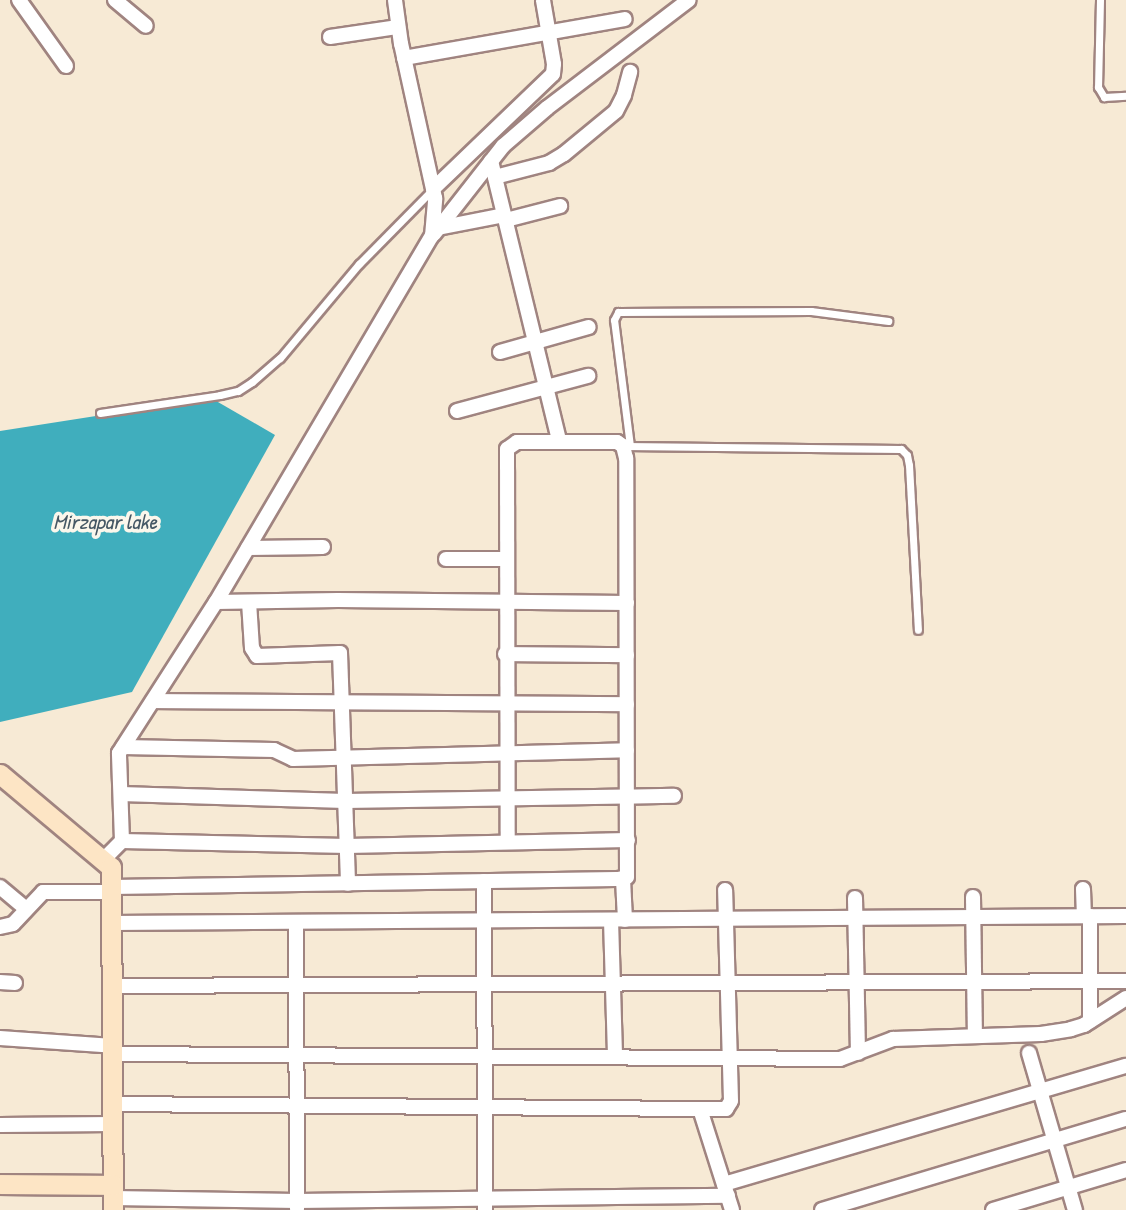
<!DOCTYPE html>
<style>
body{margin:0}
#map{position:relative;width:1126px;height:1210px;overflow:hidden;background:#f7ead5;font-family:"Patrick Hand",sans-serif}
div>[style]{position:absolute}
.water>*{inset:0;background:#40aebd}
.roads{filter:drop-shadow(2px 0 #a08480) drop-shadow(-2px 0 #a08480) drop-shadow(0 2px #a08480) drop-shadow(0 -2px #a08480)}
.lane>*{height:7px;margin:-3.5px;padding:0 3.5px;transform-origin:3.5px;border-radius:3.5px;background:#fff}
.street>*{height:14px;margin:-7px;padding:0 7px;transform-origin:7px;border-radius:7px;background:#fff}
.secondary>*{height:19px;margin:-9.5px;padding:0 9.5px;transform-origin:9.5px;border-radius:9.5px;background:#fde5c5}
span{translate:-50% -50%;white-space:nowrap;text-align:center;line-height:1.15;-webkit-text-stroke:7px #fbf7ec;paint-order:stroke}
.water-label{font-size:21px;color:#465865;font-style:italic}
</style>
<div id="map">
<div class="water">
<div style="clip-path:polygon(211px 398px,275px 435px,132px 692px,0 722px,0 431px)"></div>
</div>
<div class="roads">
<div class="lane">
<div style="left:1100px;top:0;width:87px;rotate:91.3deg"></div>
<div style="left:1098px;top:87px;width:12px;rotate:59deg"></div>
<div style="left:1104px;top:97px;width:22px;rotate:-3deg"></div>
<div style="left:100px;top:413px;width:121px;rotate:-8.5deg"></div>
<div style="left:220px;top:395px;width:18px;rotate:-13deg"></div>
<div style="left:238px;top:391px;width:17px;rotate:-33deg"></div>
<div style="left:252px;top:382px;width:37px;rotate:-41deg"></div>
<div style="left:280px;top:358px;width:123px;rotate:-50deg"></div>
<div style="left:359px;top:264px;width:105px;rotate:-45.4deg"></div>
<div style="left:624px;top:446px;width:277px;rotate:0.6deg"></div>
<div style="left:901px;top:449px;width:8px;rotate:45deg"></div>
<div style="left:907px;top:455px;width:10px;rotate:79deg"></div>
<div style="left:909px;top:465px;width:165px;rotate:86.9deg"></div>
<div style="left:630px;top:446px;width:127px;rotate:-97.2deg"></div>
<div style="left:614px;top:320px;width:9px;rotate:-63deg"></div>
<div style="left:618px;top:312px;width:193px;rotate:-0.3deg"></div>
<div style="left:811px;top:311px;width:78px;rotate:7.4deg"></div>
</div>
<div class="street">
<div style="left:19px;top:0;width:81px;rotate:54.5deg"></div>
<div style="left:115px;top:0;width:40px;rotate:40deg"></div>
<div style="left:330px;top:37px;width:69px;rotate:-8.4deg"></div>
<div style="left:404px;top:58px;width:224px;rotate:-10deg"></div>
<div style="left:491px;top:161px;width:288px;rotate:76.3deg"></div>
<div style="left:495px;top:177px;width:56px;rotate:-14.5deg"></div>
<div style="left:549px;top:163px;width:17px;rotate:-31deg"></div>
<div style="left:564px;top:154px;width:67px;rotate:-39.6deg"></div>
<div style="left:616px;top:111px;width:18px;rotate:-63deg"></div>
<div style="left:624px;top:95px;width:24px;rotate:-75deg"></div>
<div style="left:433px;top:189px;width:166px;rotate:-43.8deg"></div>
<div style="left:553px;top:74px;width:10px;rotate:-84deg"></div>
<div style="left:554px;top:64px;width:65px;rotate:-99.8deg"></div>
<div style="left:506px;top:220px;width:56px;rotate:-14.5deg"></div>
<div style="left:438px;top:228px;width:67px;rotate:-11.1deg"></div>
<div style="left:434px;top:234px;width:112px;rotate:-51.9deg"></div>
<div style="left:503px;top:146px;width:58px;rotate:-40.8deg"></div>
<div style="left:547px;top:108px;width:178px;rotate:-37.3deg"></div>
<div style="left:500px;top:352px;width:92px;rotate:-15.7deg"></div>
<div style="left:457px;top:411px;width:136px;rotate:-15deg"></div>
<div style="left:248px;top:548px;width:75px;rotate:-0.8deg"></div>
<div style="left:446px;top:559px;width:60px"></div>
<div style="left:216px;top:602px;width:122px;rotate:-0.9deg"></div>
<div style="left:338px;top:600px;width:289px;rotate:0.6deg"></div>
<div style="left:249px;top:602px;width:46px;rotate:86.3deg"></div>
<div style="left:252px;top:648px;width:9px;rotate:58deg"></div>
<div style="left:257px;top:656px;width:83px;rotate:-2.1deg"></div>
<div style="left:340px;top:653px;width:231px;rotate:88deg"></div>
<div style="left:505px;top:654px;width:122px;rotate:0.5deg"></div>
<div style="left:153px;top:701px;width:474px;rotate:0.4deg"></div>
<div style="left:123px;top:747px;width:151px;rotate:1.1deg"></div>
<div style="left:274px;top:750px;width:21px;rotate:25deg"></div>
<div style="left:293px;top:759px;width:334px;rotate:-1.5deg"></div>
<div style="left:121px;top:794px;width:224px;rotate:1.8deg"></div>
<div style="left:345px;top:801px;width:329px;rotate:-0.9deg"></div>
<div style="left:122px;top:841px;width:225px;rotate:1.3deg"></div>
<div style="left:347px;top:846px;width:281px;rotate:-1.2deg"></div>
<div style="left:104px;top:859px;width:25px;rotate:-45deg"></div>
<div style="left:122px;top:841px;width:88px;rotate:-92deg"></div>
<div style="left:119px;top:753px;width:179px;rotate:-57.3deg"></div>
<div style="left:216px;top:602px;width:425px;rotate:-59.5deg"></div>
<div style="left:432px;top:236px;width:38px;rotate:-85deg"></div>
<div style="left:435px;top:198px;width:158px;rotate:-102.4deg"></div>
<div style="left:401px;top:44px;width:44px;rotate:-97.8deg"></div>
<div style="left:623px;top:879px;width:41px;rotate:87.2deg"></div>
<div style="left:484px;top:881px;width:329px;rotate:89.8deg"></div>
<div style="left:0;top:887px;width:34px;rotate:40deg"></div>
<div style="left:112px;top:887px;width:506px;rotate:-0.91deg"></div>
<div style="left:618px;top:879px;width:9px;rotate:-13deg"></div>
<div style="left:627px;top:877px;width:419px;rotate:-90.1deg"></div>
<div style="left:626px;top:458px;width:12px;rotate:-104deg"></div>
<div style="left:623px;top:446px;width:7px;rotate:-146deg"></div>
<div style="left:617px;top:442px;width:100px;rotate:180deg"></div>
<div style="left:517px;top:442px;width:12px;rotate:145deg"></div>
<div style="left:507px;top:449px;width:393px;rotate:89.9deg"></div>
<div style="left:1083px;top:889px;width:27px;rotate:88deg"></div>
<div style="left:973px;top:897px;width:139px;rotate:89.2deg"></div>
<div style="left:855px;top:898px;width:155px;rotate:88.9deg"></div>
<div style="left:1090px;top:916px;width:105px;rotate:90deg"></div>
<div style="left:611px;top:920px;width:137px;rotate:88.3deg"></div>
<div style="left:112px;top:923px;width:1014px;rotate:-0.4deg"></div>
<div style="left:296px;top:924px;width:285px;rotate:89.8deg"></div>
<div style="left:0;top:927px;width:13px;rotate:-13deg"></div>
<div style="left:13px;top:924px;width:44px;rotate:-46.8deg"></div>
<div style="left:43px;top:892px;width:69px"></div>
<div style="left:0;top:982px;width:15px;rotate:4deg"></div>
<div style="left:112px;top:986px;width:1014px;rotate:-0.28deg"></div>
<div style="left:0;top:1038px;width:113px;rotate:4deg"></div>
<div style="left:1029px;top:1053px;width:164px;rotate:73.7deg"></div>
<div style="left:113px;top:1054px;width:727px;rotate:0.39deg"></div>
<div style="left:840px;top:1059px;width:57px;rotate:-20.7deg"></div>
<div style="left:893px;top:1039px;width:148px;rotate:-1.9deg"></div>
<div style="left:1041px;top:1034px;width:30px;rotate:-9deg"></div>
<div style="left:1071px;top:1029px;width:14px;rotate:-17deg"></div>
<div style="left:1084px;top:1025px;width:50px;rotate:-32.7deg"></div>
<div style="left:113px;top:1104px;width:587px;rotate:0.49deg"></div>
<div style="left:700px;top:1109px;width:106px;rotate:72.4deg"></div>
<div style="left:700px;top:1109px;width:26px"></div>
<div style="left:726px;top:1109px;width:9px;rotate:-58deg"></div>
<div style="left:731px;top:1101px;width:211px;rotate:-91.6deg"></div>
<div style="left:0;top:1125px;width:113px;rotate:-0.5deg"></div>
<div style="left:724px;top:1184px;width:419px;rotate:-16.4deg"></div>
<div style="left:113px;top:1198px;width:184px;rotate:0.9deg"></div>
<div style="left:297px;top:1201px;width:431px;rotate:-0.7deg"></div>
<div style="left:822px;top:1210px;width:317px;rotate:-16.7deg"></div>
<div style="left:993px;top:1210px;width:139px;rotate:-16.7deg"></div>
</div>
<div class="secondary">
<div style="left:0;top:774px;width:145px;rotate:40deg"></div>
<div style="left:111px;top:867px;width:343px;rotate:89.7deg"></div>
<div style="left:0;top:1184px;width:113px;rotate:0.5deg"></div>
</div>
</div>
<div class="water-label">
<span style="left:105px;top:522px">Mirzapar lake</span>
</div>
</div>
